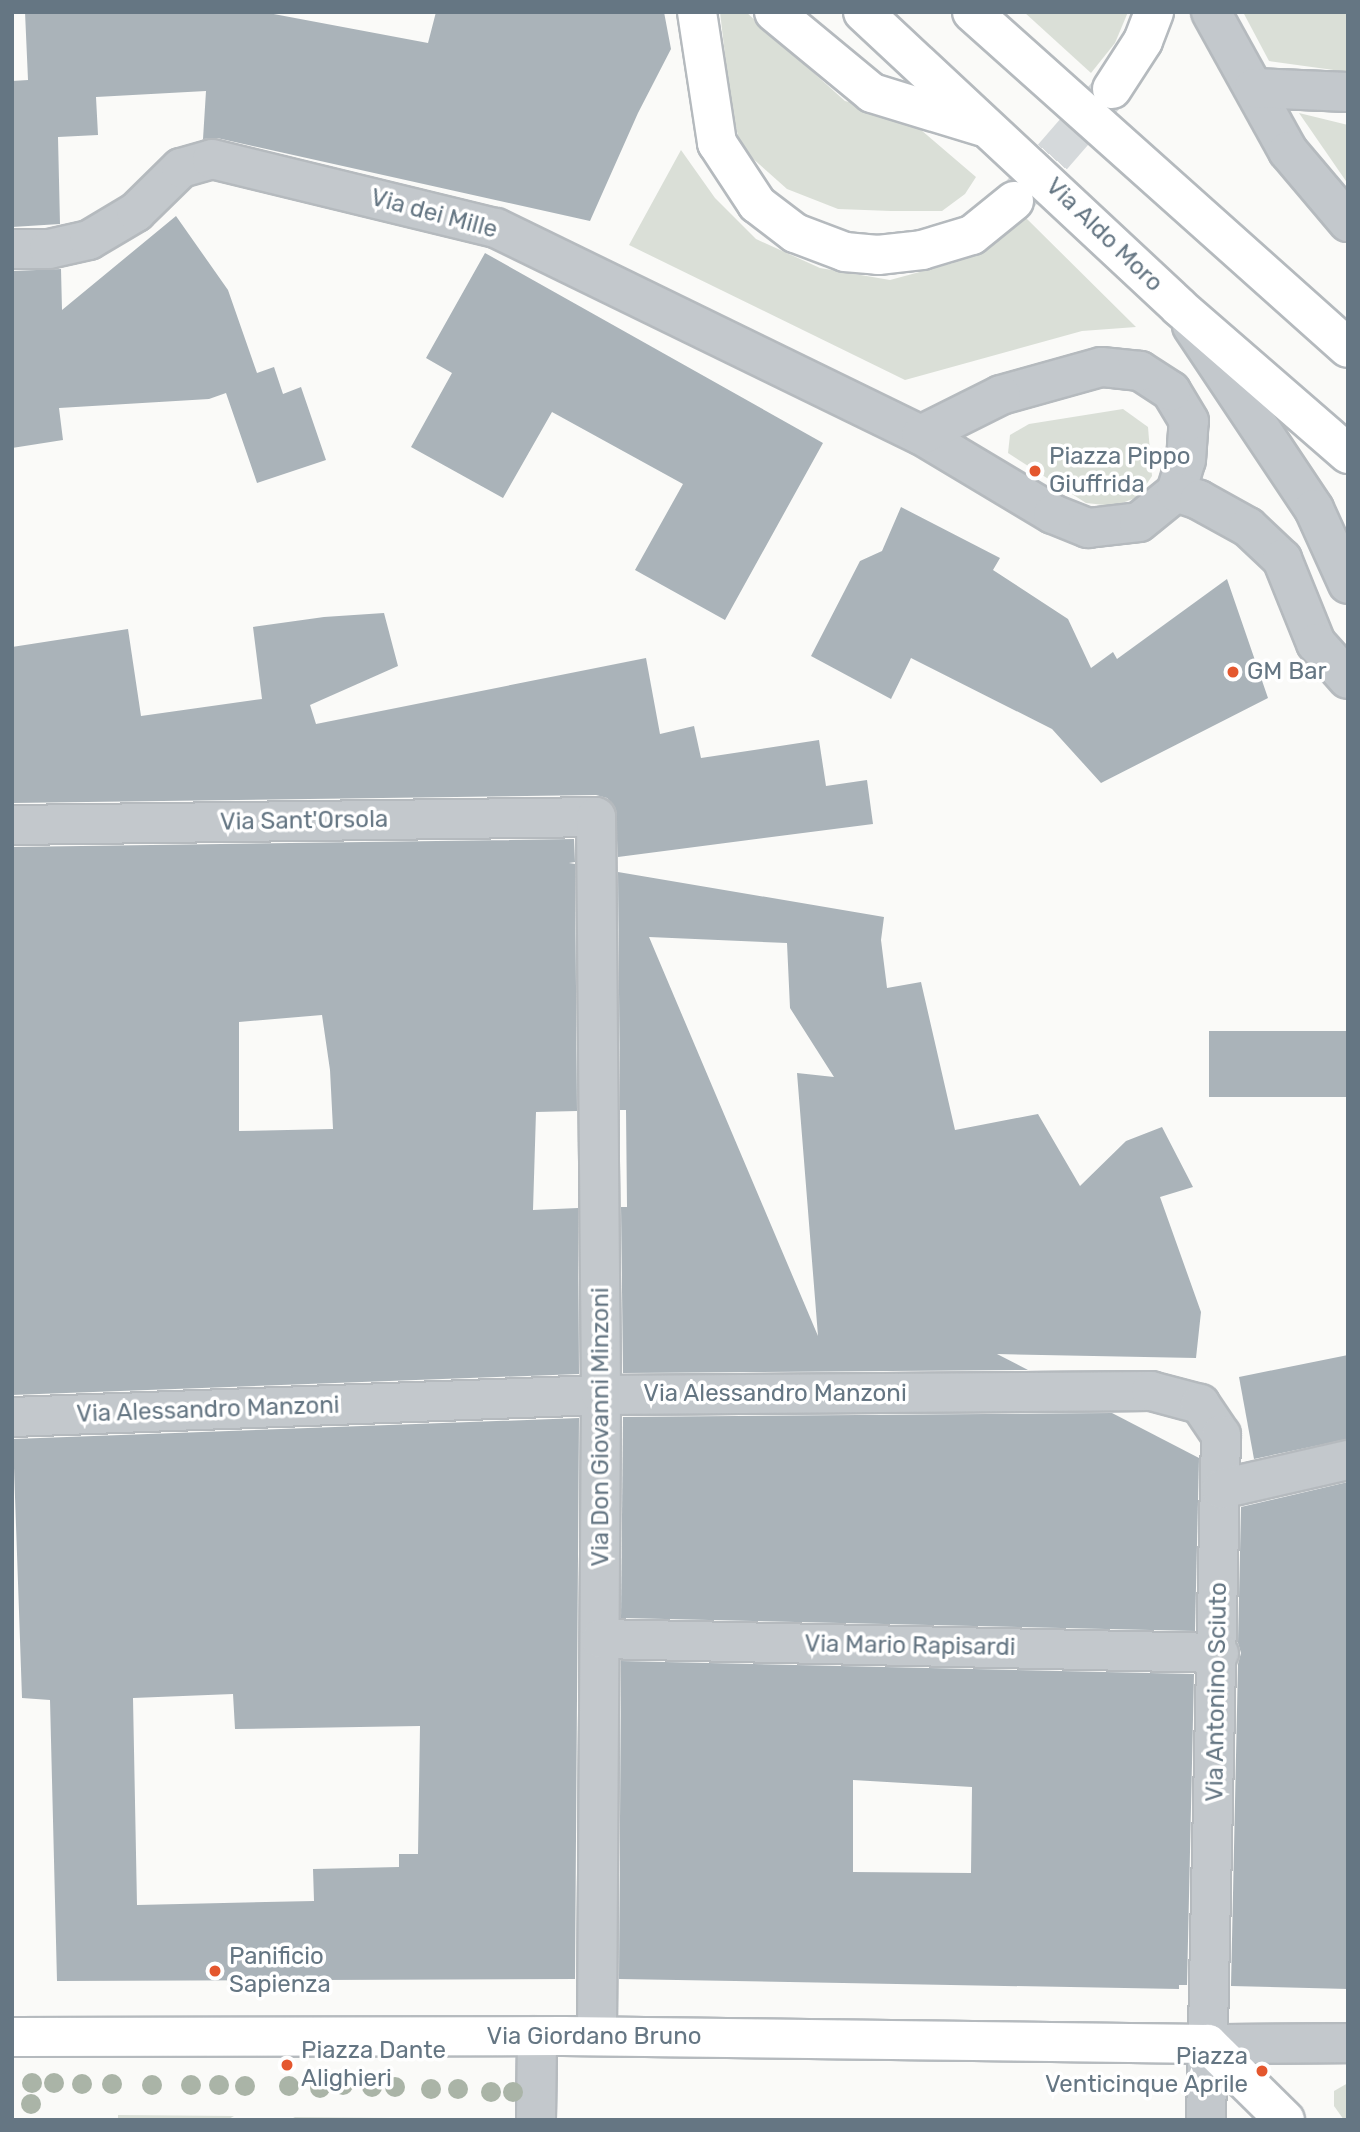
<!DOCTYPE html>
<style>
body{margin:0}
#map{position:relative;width:1360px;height:2132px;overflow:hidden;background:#fafaf8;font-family:Rubik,sans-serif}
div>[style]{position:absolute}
.green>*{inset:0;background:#dadfd7}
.building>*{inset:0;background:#aab3b9;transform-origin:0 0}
.major-tunnel>*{height:38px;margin-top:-19px;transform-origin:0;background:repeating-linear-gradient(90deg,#d5d9db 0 38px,transparent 0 57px)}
.roads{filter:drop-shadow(2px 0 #b5babe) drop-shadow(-2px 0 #b5babe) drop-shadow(0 2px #b5babe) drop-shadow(0 -2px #b5babe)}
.minor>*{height:38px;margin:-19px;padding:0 19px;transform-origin:19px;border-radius:19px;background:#c3c8cc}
.major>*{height:38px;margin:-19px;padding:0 19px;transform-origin:19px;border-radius:19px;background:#fff}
.trees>*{width:20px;height:20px;margin:-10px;border-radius:50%;background:#aab4a7}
.dots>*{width:19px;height:19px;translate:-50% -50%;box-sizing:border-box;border:4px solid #fff;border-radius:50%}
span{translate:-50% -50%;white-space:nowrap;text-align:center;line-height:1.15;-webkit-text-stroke:7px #fff;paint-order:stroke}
.street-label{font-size:24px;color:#657683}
.poi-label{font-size:24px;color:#657683}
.left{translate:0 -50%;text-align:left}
.right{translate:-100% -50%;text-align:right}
.frame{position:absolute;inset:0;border:14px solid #657683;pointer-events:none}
</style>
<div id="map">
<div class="green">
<div style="clip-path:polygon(720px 12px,746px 12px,845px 101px,907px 118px,976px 177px,965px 194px,942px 211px,891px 211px,838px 209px,787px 189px,741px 148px,731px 107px)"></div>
<div style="clip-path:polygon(1024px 12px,1128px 12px,1115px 43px,1091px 73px)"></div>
<div style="clip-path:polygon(1243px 12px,1348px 12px,1348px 72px,1269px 61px)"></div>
<div style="clip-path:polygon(1299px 113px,1348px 125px,1348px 184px)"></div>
<div style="clip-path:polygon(681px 150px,715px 198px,756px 239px,820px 268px,890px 280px,953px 263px,1001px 236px,1025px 217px,1136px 327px,1082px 331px,905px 380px,629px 245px)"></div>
<div style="clip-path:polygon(1123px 409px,1148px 427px,1152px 476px,1138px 497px,1114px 506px,1086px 503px,1008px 453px,1010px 435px,1029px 424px)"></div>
<div style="clip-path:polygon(1348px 2083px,1348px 2120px,1344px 2120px,1334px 2106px,1334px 2091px)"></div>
<div style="clip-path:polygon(118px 2115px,234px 2116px,227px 2120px,118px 2120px)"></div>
<div style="clip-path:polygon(293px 2117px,490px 2119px,299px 2120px)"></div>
</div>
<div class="building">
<div style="clip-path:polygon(25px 12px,263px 12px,428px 43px,436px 12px,664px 12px,671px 49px,638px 113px,590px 221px,217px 138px,203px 139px,206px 91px,96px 97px,98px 135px,58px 137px,60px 224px,12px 227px,12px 81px,28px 80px)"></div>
<div style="clip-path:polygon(176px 216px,228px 290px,257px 373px,274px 367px,283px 394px,301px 387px,326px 460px,257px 483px,226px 393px,209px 399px,59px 408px,63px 440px,12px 448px,12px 271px,61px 269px,62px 310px)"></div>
<div style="clip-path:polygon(485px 253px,823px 443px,725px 620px,635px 570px,683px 484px,552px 412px,503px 498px,411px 447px,452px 373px,426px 358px)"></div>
<div style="clip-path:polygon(901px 507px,1000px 558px,993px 570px,1068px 619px,1091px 668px,1113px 652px,1117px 659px,1227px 579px,1268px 698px,1101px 783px,1052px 729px,911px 658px,891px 699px,811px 656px,860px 561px,882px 551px)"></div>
<div style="clip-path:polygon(384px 613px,398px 666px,310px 705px,316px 724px,646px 658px,660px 734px,694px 726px,701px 758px,819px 740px,826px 786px,867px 780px,873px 824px,618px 857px,615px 807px,607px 798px,596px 795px,12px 803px,12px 647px,128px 629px,141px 716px,262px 699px,253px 627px,324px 617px)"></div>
<div style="clip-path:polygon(evenodd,574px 839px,575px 862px,569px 863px,575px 864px,577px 1111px,536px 1112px,533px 1210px,578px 1208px,579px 1374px,12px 1395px,12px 847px,574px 839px,322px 1015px,330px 1070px,333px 1129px,239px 1131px,239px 1022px,322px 1015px)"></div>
<div style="clip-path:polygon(evenodd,618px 872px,884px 917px,881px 940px,887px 988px,921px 982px,955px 1130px,1038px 1114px,1080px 1186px,1126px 1141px,1162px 1127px,1193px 1187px,1160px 1197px,1201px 1312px,1196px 1358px,997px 1354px,1028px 1370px,623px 1373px,621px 1207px,627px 1207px,626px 1110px,620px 1110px,618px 872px,649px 937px,787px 943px,790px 1008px,834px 1077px,797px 1073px,818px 1336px,649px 937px)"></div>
<div style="left:1348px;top:1031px;width:66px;height:139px;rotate:90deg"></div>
<div style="clip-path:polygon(1348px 1355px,1348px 1439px,1254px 1459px,1239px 1377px)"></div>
<div style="clip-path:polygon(1112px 1413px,1199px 1458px,1195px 1631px,621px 1618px,623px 1417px)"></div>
<div style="clip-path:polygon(evenodd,579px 1418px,575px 1979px,57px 1981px,50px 1700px,22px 1698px,13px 1439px,579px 1418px,233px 1694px,235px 1729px,420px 1726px,418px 1854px,399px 1854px,399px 1867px,313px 1869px,314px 1901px,137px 1905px,133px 1698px,233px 1694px)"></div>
<div style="clip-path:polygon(1348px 1482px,1348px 1989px,1231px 1986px,1238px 1664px,1241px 1653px,1238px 1643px,1241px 1507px)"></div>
<div style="clip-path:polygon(evenodd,621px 1661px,1194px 1674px,1187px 1985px,1179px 1985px,1179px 1989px,619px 1979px,621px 1661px,853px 1780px,972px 1787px,971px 1873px,853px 1872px,853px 1780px)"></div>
</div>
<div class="major-tunnel">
<div style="left:1015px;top:200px;width:143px;rotate:-49deg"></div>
</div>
<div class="roads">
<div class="minor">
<div style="left:1211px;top:12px;width:159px;rotate:61deg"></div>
<div style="left:1288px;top:151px;width:93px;rotate:49.8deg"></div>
<div style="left:1254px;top:88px;width:94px;rotate:2.4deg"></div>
<div style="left:12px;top:249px;width:37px"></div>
<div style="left:49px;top:249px;width:41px;rotate:-12.7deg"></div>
<div style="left:89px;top:240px;width:55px;rotate:-30.8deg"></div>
<div style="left:136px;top:212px;width:63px;rotate:-44.4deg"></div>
<div style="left:181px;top:168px;width:32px;rotate:-16deg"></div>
<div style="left:212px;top:159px;width:292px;rotate:13.7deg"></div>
<div style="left:496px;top:228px;width:473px;rotate:26deg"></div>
<div style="left:921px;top:435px;width:154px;rotate:30.9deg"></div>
<div style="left:1053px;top:514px;width:38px;rotate:22deg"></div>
<div style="left:1088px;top:528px;width:51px;rotate:-6.7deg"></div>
<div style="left:1139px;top:522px;width:48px;rotate:-39deg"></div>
<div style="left:1176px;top:492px;width:34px;rotate:-73deg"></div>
<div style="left:1186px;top:460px;width:39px;rotate:-86deg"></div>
<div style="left:1189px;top:421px;width:35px;rotate:-121deg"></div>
<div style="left:1171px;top:391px;width:37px;rotate:-147deg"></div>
<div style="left:1140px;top:371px;width:39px;rotate:-174deg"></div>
<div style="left:1101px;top:367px;width:104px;rotate:164.4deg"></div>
<div style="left:1001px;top:395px;width:89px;rotate:153.4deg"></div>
<div style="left:1192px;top:326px;width:220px;rotate:56.3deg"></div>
<div style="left:1314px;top:509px;width:82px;rotate:65.6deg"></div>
<div style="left:1176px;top:492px;width:24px;rotate:19deg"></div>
<div style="left:1199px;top:500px;width:56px;rotate:28.9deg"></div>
<div style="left:1248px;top:527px;width:47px;rotate:43.3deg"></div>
<div style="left:1282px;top:559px;width:91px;rotate:68deg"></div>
<div style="left:1316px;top:643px;width:48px;rotate:48.4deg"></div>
<div style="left:12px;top:825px;width:584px;rotate:-0.78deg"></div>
<div style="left:596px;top:817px;width:578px;rotate:89.5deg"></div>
<div style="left:601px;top:1395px;width:641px;rotate:90.36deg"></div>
<div style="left:12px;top:1417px;width:589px;rotate:-2.14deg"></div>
<div style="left:601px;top:1395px;width:550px;rotate:-0.42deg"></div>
<div style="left:1151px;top:1391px;width:51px;rotate:14.9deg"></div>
<div style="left:1200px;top:1404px;width:37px;rotate:56deg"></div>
<div style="left:1221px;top:1435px;width:685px;rotate:91.25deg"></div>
<div style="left:1221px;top:1489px;width:130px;rotate:-12.9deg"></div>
<div style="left:601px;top:1639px;width:618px;rotate:1.3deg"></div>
<div style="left:1208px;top:2044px;width:140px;rotate:-0.4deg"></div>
<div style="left:536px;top:2120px;width:84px;rotate:-89.3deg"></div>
</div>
<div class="major">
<div style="left:697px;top:12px;width:133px;rotate:81.3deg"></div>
<div style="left:717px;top:143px;width:73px;rotate:56.7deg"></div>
<div style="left:757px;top:204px;width:48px;rotate:37.3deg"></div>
<div style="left:795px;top:233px;width:53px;rotate:20.8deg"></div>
<div style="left:845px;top:252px;width:33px;rotate:5deg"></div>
<div style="left:878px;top:255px;width:44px;rotate:-6.5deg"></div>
<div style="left:922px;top:250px;width:52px;rotate:-16.7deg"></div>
<div style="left:972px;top:235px;width:54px;rotate:-39deg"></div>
<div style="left:774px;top:12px;width:127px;rotate:39.6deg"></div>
<div style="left:872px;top:93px;width:116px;rotate:17deg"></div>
<div style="left:863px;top:12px;width:432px;rotate:43deg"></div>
<div style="left:1179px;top:307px;width:224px;rotate:41deg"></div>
<div style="left:972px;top:12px;width:504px;rotate:41.78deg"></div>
<div style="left:1112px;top:89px;width:57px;rotate:-57.1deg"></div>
<div style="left:1143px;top:41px;width:31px;rotate:-69deg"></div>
<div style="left:12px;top:2037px;width:551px;rotate:-0.1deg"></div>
<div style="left:563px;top:2036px;width:645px;rotate:0.71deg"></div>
<div style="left:1208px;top:2044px;width:108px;rotate:44.6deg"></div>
</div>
</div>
<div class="trees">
<div style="left:32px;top:2083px"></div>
<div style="left:54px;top:2083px"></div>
<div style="left:82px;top:2084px"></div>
<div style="left:112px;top:2084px"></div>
<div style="left:152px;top:2085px"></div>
<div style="left:191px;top:2085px"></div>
<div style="left:219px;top:2085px"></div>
<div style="left:343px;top:2085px"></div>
<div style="left:245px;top:2086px"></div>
<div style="left:289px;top:2086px"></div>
<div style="left:372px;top:2087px"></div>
<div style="left:395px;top:2087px"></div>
<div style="left:320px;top:2088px"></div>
<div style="left:431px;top:2089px"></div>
<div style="left:458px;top:2089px"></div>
<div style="left:491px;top:2092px"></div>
<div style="left:513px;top:2092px"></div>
<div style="left:31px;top:2104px"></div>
</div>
<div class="dots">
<div style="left:1035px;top:471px;background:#e4572e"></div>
<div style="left:1233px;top:672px;background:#e4572e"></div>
<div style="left:215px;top:1971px;background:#e4572e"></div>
<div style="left:287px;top:2065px;background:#e4572e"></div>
<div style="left:1262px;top:2071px;background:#e4572e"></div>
</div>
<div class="street-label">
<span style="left:434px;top:214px;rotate:15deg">Via dei Mille</span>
<span style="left:1104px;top:235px;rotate:44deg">Via Aldo Moro</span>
<span style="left:304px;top:821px;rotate:-1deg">Via Sant'Orsola</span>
<span style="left:775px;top:1394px">Via Alessandro Manzoni</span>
<span style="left:208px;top:1410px;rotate:-2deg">Via Alessandro Manzoni</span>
<span style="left:601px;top:1427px;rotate:-90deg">Via Don Giovanni Minzoni</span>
<span style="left:910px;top:1646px;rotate:1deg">Via Mario Rapisardi</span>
<span style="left:1217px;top:1692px;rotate:-89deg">Via Antonino Sciuto</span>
<span style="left:594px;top:2037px">Via Giordano Bruno</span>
</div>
<div class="poi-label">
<span class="left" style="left:1049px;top:471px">Piazza Pippo<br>Giuffrida</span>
<span class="left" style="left:1247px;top:672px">GM Bar</span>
<span class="left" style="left:229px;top:1971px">Panificio<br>Sapienza</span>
<span class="left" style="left:301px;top:2065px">Piazza Dante<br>Alighieri</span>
<span class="right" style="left:1248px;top:2071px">Piazza<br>Venticinque Aprile</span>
</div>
<div class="frame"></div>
</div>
